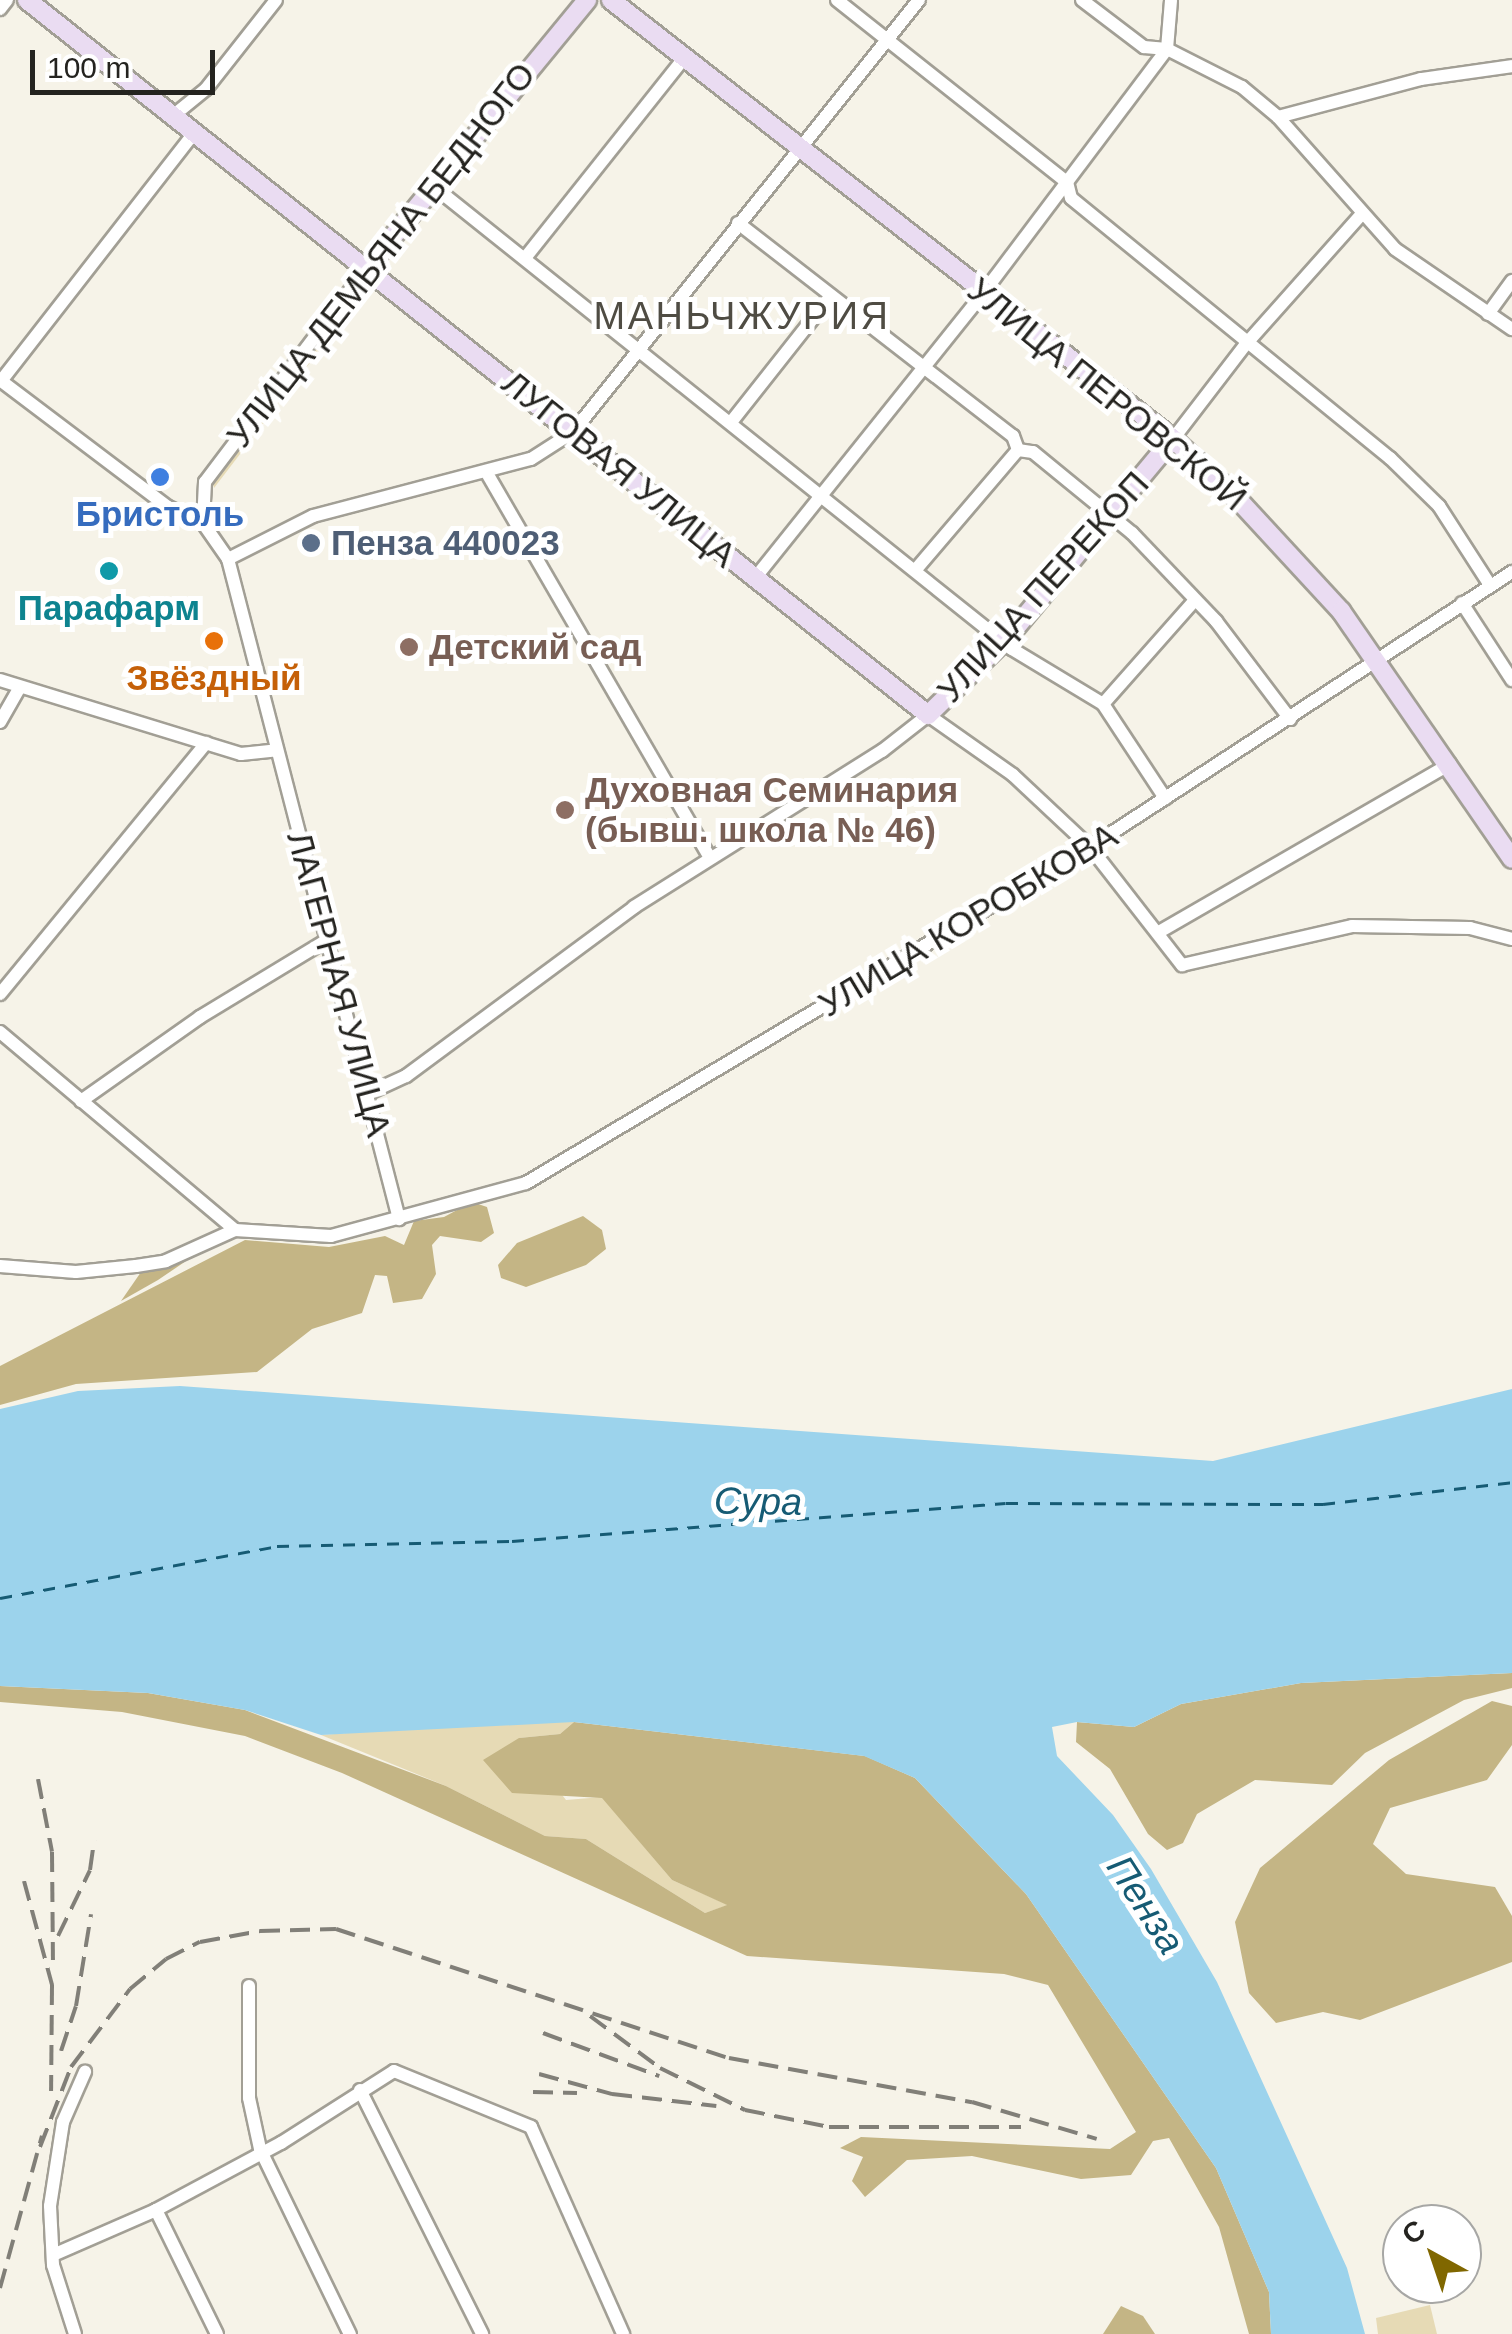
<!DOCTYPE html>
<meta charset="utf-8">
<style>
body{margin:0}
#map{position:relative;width:1512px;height:2334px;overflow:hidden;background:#f6f3e8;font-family:Arial,sans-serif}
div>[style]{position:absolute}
.green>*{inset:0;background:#e6dab5}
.forest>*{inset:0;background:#c4b585}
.water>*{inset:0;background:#9cd3ec}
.ferry>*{height:2.5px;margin-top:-1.25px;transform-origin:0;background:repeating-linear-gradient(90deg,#165b74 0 12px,transparent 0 22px)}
.roads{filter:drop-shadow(2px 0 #a29f95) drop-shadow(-2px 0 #a29f95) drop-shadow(0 2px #a29f95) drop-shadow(0 -2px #a29f95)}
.minor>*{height:12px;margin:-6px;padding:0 6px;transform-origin:6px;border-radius:6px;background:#fff}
.secondary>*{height:18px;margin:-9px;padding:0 9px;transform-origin:9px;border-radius:9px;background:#eadcf2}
.rail>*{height:4px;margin-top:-2px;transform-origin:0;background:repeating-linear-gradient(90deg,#817f78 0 20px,transparent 0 30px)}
.dots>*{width:28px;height:28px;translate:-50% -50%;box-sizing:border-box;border:5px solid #fff;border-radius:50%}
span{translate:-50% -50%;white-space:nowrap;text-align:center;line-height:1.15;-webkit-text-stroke:10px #fff;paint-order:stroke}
.street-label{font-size:35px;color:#24231f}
.shop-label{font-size:35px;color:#366cbe;font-weight:700}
.service-label{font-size:35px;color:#4e5e75;font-weight:700}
.left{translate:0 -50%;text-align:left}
.culture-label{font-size:35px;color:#0d838f;font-weight:700}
.education-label{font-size:35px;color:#785e54;font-weight:700}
.food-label{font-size:35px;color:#c56008;font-weight:700}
.neighbourhood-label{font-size:38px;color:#4f4c43;letter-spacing:2.5px}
.water-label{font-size:38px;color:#165b74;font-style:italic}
.north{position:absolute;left:1382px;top:2204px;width:100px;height:100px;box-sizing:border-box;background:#fff;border:2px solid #a7a7a5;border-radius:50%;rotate:320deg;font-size:28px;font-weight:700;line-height:40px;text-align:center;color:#24231f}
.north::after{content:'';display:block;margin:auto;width:35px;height:45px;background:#806700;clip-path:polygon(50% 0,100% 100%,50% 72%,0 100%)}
.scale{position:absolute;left:30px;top:50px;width:185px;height:45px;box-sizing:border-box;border:5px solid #24231f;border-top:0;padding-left:12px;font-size:30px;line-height:35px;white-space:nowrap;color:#24231f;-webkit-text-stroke:8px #fff;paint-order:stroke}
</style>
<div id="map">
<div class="green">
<div style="clip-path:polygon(368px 287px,214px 488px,212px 480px,356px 291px)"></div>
<div style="clip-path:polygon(493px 1722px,574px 1722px,560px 1734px,519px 1738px,566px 1800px,602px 1797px,672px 1880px,728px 1905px,705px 1913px,586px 1839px,545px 1836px,446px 1786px,321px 1735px)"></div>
<div style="clip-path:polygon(1430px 2305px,1437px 2334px,1378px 2334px,1376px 2318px)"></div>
</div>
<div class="forest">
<div style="clip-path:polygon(472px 1202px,487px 1207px,494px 1233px,481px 1242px,440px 1236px,432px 1245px,436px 1274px,422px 1299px,393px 1303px,387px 1276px,375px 1275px,362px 1313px,312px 1329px,257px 1372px,76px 1384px,0 1405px,0 1366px,245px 1240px,329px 1247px,385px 1236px,404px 1245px,414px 1221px,444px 1217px)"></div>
<div style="clip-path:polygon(583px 1216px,602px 1230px,606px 1249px,586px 1265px,526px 1287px,501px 1278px,498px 1265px,517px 1243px)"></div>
<div style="clip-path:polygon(186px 1261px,158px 1280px,121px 1301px,141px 1272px)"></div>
<div style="clip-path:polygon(1512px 1673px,1512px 1688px,1464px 1700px,1365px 1753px,1332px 1785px,1255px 1780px,1197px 1814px,1183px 1843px,1167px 1850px,1148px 1834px,1110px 1769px,1076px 1742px,1077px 1722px,1134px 1727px,1181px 1704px,1301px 1683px)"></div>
<div style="clip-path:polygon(0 1686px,148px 1693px,245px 1710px,446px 1786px,545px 1836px,586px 1839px,705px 1913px,727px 1905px,672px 1880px,602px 1798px,512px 1793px,483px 1760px,519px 1738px,560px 1734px,574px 1722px,865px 1756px,915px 1778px,1026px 1894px,1216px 2168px,1269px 2292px,1271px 2334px,1249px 2334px,1219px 2227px,1169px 2138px,1153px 2141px,1131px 2175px,1081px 2179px,972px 2156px,907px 2160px,865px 2197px,852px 2181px,863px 2157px,840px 2148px,861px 2137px,1110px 2149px,1136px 2132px,1048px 1985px,1004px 1974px,747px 1956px,342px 1773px,245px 1736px,122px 1712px,0 1702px)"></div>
<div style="clip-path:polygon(1492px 1701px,1512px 1706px,1512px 1745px,1487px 1780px,1390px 1808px,1373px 1844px,1406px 1874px,1495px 1887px,1512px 1916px,1512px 1962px,1360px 2020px,1323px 2012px,1276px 2023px,1249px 1993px,1235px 1922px,1260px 1868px,1389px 1760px)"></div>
<div style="clip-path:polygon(1121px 2306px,1143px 2316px,1155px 2334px,1103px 2334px)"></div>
</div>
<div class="water">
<div style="clip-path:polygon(180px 1386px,1213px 1461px,1512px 1389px,1512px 1673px,1301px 1683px,1181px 1704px,1134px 1727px,1077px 1722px,1052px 1727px,1057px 1756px,1113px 1815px,1151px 1869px,1217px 1982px,1347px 2268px,1365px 2334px,1271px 2334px,1269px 2292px,1216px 2168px,1026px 1894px,915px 1778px,864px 1756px,574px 1722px,321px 1735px,245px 1710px,148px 1693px,0 1686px,0 1409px,78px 1391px)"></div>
</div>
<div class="ferry">
<div style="left:0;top:1598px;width:282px;rotate:-10.6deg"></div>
<div style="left:277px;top:1546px;width:235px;rotate:-1.2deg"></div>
<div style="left:512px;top:1541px;width:495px;rotate:-4.4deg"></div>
<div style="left:1006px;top:1503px;width:317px;rotate:0.2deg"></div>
<div style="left:1323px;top:1504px;width:190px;rotate:-6.6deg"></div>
</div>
<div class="roads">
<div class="minor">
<div style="left:837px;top:0;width:293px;rotate:38.4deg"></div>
<div style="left:1067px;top:182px;width:16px;rotate:76deg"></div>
<div style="left:1071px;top:198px;width:412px;rotate:39.2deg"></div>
<div style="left:1390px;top:458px;width:69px;rotate:44.4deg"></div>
<div style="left:1439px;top:506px;width:94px;rotate:57.2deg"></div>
<div style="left:1082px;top:0;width:78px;rotate:37.2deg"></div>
<div style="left:1144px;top:47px;width:23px;rotate:5deg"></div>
<div style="left:1167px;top:49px;width:84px;rotate:26.9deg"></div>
<div style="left:1242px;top:87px;width:47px;rotate:39.8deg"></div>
<div style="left:1278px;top:117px;width:176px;rotate:48.4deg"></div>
<div style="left:1395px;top:249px;width:142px;rotate:34.4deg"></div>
<div style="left:0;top:9px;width:11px;rotate:-52deg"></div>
<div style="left:1167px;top:49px;width:49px;rotate:-85.3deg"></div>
<div style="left:174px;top:115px;width:41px;rotate:-39.1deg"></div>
<div style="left:206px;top:89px;width:113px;rotate:-51.8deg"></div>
<div style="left:1278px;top:117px;width:148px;rotate:-14.9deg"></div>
<div style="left:1421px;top:79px;width:92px;rotate:-8.1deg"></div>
<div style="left:433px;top:186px;width:741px;rotate:38.65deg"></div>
<div style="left:1012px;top:649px;width:106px;rotate:31.1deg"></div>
<div style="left:1103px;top:704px;width:113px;rotate:56.6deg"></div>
<div style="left:738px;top:223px;width:348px;rotate:37.8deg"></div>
<div style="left:1013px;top:436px;width:15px;rotate:70deg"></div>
<div style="left:1018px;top:450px;width:15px;rotate:8deg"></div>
<div style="left:1033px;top:452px;width:128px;rotate:39.3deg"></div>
<div style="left:1132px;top:533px;width:122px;rotate:46.3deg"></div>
<div style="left:1216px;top:621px;width:123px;rotate:52.9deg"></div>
<div style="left:525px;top:258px;width:257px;rotate:-51.5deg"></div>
<div style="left:1488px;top:314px;width:41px;rotate:-54deg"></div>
<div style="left:0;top:380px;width:211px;rotate:37.1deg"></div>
<div style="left:168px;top:507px;width:38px;rotate:25deg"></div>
<div style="left:203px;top:523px;width:44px;rotate:55.2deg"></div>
<div style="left:228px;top:559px;width:682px;rotate:75.47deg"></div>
<div style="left:1px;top:381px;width:316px;rotate:-52.1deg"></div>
<div style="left:732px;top:421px;width:157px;rotate:-51.7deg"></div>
<div style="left:1173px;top:439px;width:120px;rotate:-52.5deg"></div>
<div style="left:1246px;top:344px;width:171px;rotate:-48.3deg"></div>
<div style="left:488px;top:475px;width:440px;rotate:59.9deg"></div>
<div style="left:203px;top:523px;width:41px;rotate:-87.2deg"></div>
<div style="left:205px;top:482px;width:268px;rotate:-52.9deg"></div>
<div style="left:228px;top:559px;width:95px;rotate:-26.8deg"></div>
<div style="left:313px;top:516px;width:225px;rotate:-14.7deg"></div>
<div style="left:531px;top:459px;width:50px;rotate:-32.7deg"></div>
<div style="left:573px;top:432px;width:553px;rotate:-51.31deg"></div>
<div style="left:918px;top:567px;width:154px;rotate:-49.5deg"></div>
<div style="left:755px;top:578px;width:366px;rotate:-51.3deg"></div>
<div style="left:984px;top:292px;width:304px;rotate:-53deg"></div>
<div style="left:1462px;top:603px;width:92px;rotate:57deg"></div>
<div style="left:0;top:680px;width:252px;rotate:17.1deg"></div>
<div style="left:241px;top:754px;width:36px;rotate:-6deg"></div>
<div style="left:1103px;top:704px;width:137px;rotate:-48.5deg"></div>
<div style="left:0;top:722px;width:40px;rotate:-60.3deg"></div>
<div style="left:1159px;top:932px;width:336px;rotate:-30deg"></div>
<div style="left:0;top:994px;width:325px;rotate:-50.6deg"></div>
<div style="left:0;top:1032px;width:307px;rotate:40.1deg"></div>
<div style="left:369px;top:1093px;width:41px;rotate:-24.7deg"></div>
<div style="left:406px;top:1076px;width:284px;rotate:-36.5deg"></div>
<div style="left:634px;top:907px;width:293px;rotate:-32.2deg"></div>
<div style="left:882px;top:751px;width:58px;rotate:-38deg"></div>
<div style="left:928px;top:715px;width:104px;rotate:35.2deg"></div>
<div style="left:1013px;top:775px;width:105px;rotate:43.1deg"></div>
<div style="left:1090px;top:847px;width:150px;rotate:52.1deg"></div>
<div style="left:1182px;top:965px;width:174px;rotate:-12.9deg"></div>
<div style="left:1352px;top:926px;width:118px;rotate:1deg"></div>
<div style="left:1470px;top:928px;width:43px;rotate:14.7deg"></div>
<div style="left:81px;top:1101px;width:146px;rotate:-35.2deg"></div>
<div style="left:200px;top:1017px;width:149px;rotate:-31.2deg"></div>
<div style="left:0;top:1266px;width:76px;rotate:4.5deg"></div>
<div style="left:76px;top:1272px;width:60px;rotate:-5.7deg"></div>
<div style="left:136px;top:1266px;width:30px;rotate:-9deg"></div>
<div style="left:166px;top:1261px;width:76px;rotate:-24.2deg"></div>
<div style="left:235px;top:1230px;width:96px;rotate:3.6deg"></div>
<div style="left:331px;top:1236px;width:202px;rotate:-15.2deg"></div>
<div style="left:526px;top:1183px;width:656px;rotate:-30.78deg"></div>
<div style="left:1090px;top:847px;width:504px;rotate:-33.09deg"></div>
<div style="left:249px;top:1986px;width:112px;rotate:90deg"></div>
<div style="left:249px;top:2098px;width:52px;rotate:77.8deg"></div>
<div style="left:260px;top:2149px;width:206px;rotate:64.1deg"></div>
<div style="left:360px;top:2090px;width:273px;rotate:63.4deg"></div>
<div style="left:156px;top:2210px;width:138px;rotate:63.8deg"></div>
<div style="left:53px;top:2255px;width:112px;rotate:-23.6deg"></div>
<div style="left:156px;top:2210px;width:142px;rotate:-28.2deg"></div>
<div style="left:281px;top:2143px;width:134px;rotate:-32.5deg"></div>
<div style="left:394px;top:2071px;width:148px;rotate:22.2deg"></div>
<div style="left:531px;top:2127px;width:227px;rotate:66deg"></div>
<div style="left:75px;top:2334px;width:72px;rotate:-107.7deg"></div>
<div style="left:53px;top:2265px;width:59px;rotate:-92.9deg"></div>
<div style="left:50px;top:2206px;width:85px;rotate:-81.2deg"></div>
<div style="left:63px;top:2122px;width:55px;rotate:-66.3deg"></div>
</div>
<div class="secondary">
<div style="left:27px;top:0;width:1150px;rotate:38.43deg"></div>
<div style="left:928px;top:715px;width:110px;rotate:-44.3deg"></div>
<div style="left:1007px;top:638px;width:259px;rotate:-50.2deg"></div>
<div style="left:611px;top:0;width:713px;rotate:37.99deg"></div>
<div style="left:1173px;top:439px;width:80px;rotate:42.5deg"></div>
<div style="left:1232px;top:493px;width:161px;rotate:47.3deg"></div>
<div style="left:1341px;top:611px;width:301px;rotate:55.4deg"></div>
<div style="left:367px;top:268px;width:347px;rotate:-50.6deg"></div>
</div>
</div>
<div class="rail">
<div style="left:38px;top:1779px;width:74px;rotate:79.1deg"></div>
<div style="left:52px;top:1852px;width:108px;rotate:89.5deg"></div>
<div style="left:24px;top:1881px;width:108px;rotate:74.9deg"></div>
<div style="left:52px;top:1985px;width:106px;rotate:90.5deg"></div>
<div style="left:58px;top:1936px;width:73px;rotate:-64.1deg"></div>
<div style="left:90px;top:1870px;width:30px;rotate:-82deg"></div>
<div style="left:590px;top:2016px;width:87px;rotate:36.6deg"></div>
<div style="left:660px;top:2068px;width:95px;rotate:26.3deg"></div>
<div style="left:745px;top:2110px;width:86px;rotate:11.4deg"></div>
<div style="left:829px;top:2127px;width:192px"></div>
<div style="left:543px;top:2033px;width:124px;rotate:20.3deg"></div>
<div style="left:61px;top:2051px;width:47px;rotate:-71.6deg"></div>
<div style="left:76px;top:2006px;width:93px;rotate:-80.7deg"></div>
<div style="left:539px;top:2074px;width:76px;rotate:15.3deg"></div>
<div style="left:612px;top:2094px;width:105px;rotate:6.6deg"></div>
<div style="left:533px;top:2092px;width:44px;rotate:1.3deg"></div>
<div style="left:40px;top:2147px;width:86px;rotate:-68.8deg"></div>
<div style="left:71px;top:2067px;width:98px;rotate:-52.9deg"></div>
<div style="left:130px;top:1989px;width:47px;rotate:-39.8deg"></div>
<div style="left:166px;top:1959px;width:38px;rotate:-27deg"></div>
<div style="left:200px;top:1942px;width:61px;rotate:-10.4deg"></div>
<div style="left:260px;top:1931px;width:76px;rotate:-1.5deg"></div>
<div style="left:336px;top:1929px;width:414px;rotate:18.2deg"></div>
<div style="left:729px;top:2058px;width:247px;rotate:10.3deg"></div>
<div style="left:972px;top:2102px;width:130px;rotate:16.5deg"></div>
<div style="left:0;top:2288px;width:158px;rotate:-74.6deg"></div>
</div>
<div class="dots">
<div style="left:160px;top:477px;background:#3f7fe0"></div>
<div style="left:311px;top:543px;background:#5c6f8a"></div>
<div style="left:109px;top:571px;background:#0f9aa8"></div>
<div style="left:214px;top:641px;background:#e8710a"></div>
<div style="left:409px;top:647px;background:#8d6e63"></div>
<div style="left:565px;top:810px;background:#8d6e63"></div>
</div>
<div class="street-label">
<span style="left:381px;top:255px;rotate:-52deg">УЛИЦА ДЕМЬЯНА БЕДНОГО</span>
<span style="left:1107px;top:394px;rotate:39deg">УЛИЦА ПЕРОВСКОЙ</span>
<span style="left:619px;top:469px;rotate:39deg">ЛУГОВАЯ УЛИЦА</span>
<span style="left:1043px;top:587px;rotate:-48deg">УЛИЦА ПЕРЕКОП</span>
<span style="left:968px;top:920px;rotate:-31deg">УЛИЦА КОРОБКОВА</span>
<span style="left:339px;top:984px;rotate:75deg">ЛАГЕРНАЯ УЛИЦА</span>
</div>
<div class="shop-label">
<span style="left:160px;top:514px">Бристоль</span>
</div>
<div class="service-label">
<span class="left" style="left:331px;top:543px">Пенза 440023</span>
</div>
<div class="culture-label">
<span style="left:109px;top:608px">Парафарм</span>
</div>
<div class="education-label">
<span class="left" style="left:429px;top:647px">Детский сад</span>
<span class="left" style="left:585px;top:810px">Духовная Семинария<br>(бывш. школа № 46)</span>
</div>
<div class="food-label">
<span style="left:214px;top:678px">Звёздный</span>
</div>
<div class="neighbourhood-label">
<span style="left:742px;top:317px">МАНЬЧЖУРИЯ</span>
</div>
<div class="water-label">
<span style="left:758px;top:1502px;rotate:1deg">Сура</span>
<span style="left:1145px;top:1905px;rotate:57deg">Пенза</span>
</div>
<div class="north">С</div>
<div class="scale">100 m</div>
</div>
